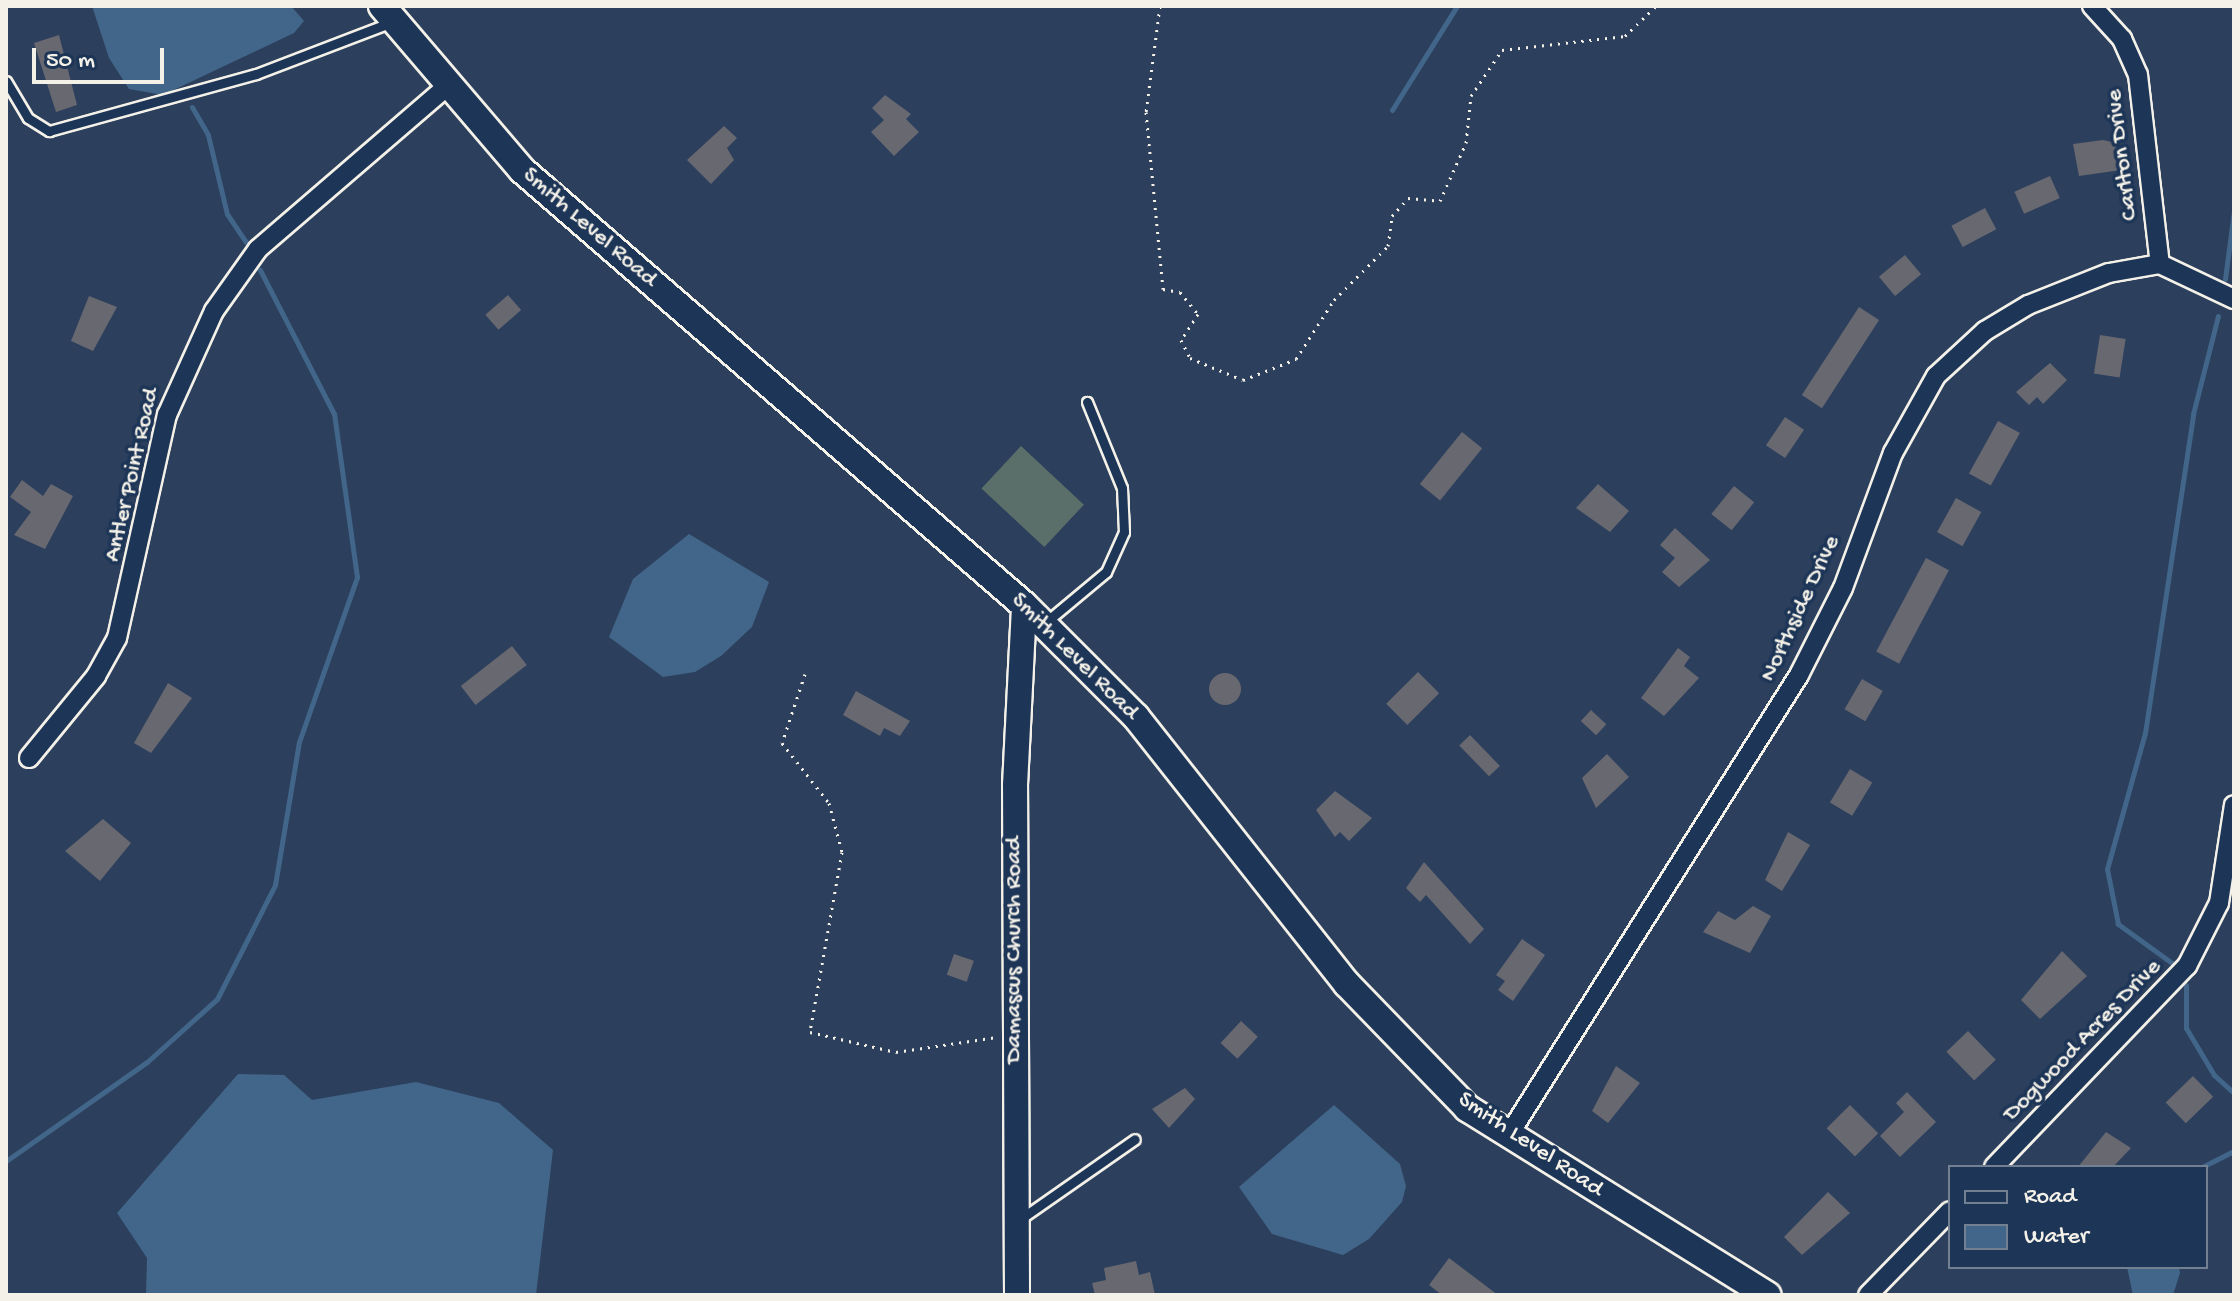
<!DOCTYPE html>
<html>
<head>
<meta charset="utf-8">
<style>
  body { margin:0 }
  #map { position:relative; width:2240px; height:1301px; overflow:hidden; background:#2c3f5c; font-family:"Gochi Hand",sans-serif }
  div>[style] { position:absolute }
  .green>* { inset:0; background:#5b6f6a; transform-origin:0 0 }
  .water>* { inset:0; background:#426689 }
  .stream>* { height:5px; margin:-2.5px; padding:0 2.5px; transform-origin:2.5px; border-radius:2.5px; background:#426689 }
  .building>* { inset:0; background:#686871; transform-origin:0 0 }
  .round { border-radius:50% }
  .path>* { height:3px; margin-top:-1.5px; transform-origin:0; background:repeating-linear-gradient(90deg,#f4f1e8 0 2px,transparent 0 8px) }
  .roads { filter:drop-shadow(2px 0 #f4f1e8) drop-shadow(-2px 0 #f4f1e8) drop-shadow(0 2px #f4f1e8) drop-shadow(0 -2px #f4f1e8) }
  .service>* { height:9px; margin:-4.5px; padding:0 4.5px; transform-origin:4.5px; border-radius:4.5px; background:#1d3557 }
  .minor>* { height:18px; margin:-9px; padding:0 9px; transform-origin:9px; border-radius:9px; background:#1d3557 }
  .tertiary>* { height:24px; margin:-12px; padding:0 12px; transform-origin:12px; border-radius:12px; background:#1d3557 }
  .secondary>* { height:26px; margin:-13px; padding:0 13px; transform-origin:13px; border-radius:13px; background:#1d3557 }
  span { translate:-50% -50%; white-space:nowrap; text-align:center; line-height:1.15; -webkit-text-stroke:7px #1d3557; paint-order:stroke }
  .street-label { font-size:24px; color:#f4f1e8 }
  .frame { position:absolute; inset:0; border:8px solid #f4f1e8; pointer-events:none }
  .legend { position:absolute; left:1948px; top:1165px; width:260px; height:104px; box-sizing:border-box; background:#1d3557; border:2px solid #738091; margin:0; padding:10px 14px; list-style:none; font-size:24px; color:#f4f1e8 }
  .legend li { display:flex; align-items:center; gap:16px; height:40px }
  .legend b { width:40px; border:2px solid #738091 }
  .scale { position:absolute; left:32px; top:48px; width:132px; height:36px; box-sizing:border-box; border:4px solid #f4f1e8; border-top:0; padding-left:10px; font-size:24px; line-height:28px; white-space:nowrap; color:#f4f1e8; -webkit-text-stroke:6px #1d3557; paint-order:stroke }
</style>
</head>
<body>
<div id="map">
  <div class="green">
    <i style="left:1021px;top:446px;width:86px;height:58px;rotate:43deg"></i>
  </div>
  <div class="water">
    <i style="clip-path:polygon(92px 6px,291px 6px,304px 21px,294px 33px,163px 95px,129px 89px,109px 58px)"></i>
    <i style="clip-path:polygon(689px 534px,769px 582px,752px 627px,721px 656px,695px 672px,663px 677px,609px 637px,633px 579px)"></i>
    <i style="clip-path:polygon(238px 1074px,284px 1075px,312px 1100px,416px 1082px,499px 1103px,553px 1150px,536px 1295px,146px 1295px,147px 1258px,117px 1213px)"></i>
    <i style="clip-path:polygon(1334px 1105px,1400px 1164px,1406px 1186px,1402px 1202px,1369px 1239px,1343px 1255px,1272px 1234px,1239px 1187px)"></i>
    <i style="clip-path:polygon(2127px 1267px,2179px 1267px,2180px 1273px,2173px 1295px,2133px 1295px)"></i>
  </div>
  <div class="stream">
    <i style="left:192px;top:107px;width:32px;rotate:60deg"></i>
    <i style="left:208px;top:135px;width:81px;rotate:76.5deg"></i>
    <i style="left:227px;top:214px;width:34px;rotate:56deg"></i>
    <i style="left:1392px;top:110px;width:123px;rotate:-58deg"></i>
    <i style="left:2225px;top:279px;width:69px;rotate:-82.5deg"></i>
    <i style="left:2172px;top:963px;width:67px;rotate:-144.2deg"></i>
    <i style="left:2118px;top:924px;width:56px;rotate:-101.3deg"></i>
    <i style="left:2107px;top:869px;width:141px;rotate:-74.4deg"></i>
    <i style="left:2145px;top:733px;width:323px;rotate:-81.4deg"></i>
    <i style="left:2193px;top:414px;width:101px;rotate:-75.7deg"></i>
    <i style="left:2186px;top:985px;width:43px;rotate:90deg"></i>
    <i style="left:2186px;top:1028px;width:55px;rotate:59.2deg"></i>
    <i style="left:2214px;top:1075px;width:27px;rotate:42deg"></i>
    <i style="left:6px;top:1161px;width:172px;rotate:-35.1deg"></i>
    <i style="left:147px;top:1062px;width:94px;rotate:-42deg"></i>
    <i style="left:217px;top:999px;width:128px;rotate:-63deg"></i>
    <i style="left:275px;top:885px;width:145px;rotate:-80.5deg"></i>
    <i style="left:299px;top:742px;width:175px;rotate:-70.6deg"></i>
    <i style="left:357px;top:577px;width:165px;rotate:-98deg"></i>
    <i style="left:334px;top:414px;width:162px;rotate:-117.2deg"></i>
    <i style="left:2202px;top:1167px;width:36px;rotate:-27deg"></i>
  </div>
  <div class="building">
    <i style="clip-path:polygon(59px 35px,77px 105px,56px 112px,34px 43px)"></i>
    <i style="clip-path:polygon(885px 95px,911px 114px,906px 119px,919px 132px,894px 156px,871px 132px,884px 120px,872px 108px)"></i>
    <i style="clip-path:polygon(724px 126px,737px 138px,727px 148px,734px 160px,711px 184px,687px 160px)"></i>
    <i style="clip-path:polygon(2103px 140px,2116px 143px,2121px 170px,2079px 176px,2073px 144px)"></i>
    <i style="left:2050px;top:176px;width:24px;height:39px;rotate:66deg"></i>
    <i style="left:1985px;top:208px;width:24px;height:38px;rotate:62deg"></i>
    <i style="left:1905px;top:255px;width:25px;height:34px;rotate:50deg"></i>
    <i style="left:508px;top:295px;width:20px;height:30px;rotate:49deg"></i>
    <i style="clip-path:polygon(89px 296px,117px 307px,93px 351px,71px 341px)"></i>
    <i style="left:1859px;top:307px;width:24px;height:105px;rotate:33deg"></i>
    <i style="left:2100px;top:335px;width:26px;height:39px;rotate:9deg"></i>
    <i style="clip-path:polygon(2050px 363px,2067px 380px,2043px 404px,2037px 397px,2029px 405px,2016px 392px)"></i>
    <i style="left:1785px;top:417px;width:23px;height:34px;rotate:34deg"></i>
    <i style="left:1998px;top:421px;width:25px;height:60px;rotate:29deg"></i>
    <i style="left:1462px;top:432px;width:26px;height:67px;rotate:39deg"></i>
    <i style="clip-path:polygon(22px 480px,43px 496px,51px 484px,73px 496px,45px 549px,14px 535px,31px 512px,10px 497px)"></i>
    <i style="clip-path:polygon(1598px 484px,1629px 511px,1610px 532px,1576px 508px)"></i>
    <i style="left:1734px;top:486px;width:26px;height:36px;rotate:39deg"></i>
    <i style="left:1956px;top:498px;width:29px;height:39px;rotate:29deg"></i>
    <i style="clip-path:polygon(1675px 528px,1710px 560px,1679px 587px,1662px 572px,1675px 558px,1660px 545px)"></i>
    <i style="left:1926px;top:558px;width:26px;height:106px;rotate:28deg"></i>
    <i style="left:512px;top:646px;width:24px;height:65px;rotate:52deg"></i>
    <i style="clip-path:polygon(1678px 648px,1690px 657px,1684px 666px,1699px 678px,1664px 716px,1641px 698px)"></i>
    <i style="left:1418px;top:672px;width:30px;height:45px;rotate:45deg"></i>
    <i class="round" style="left:1209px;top:673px;width:32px;height:32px"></i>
    <i style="left:1862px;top:679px;width:24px;height:35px;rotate:30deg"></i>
    <i style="clip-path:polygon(168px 683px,192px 698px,151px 753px,134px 743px)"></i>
    <i style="clip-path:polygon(856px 691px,910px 721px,900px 736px,884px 728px,880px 736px,843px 715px)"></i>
    <i style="left:1591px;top:710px;width:21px;height:15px;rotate:43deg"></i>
    <i style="left:1470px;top:735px;width:43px;height:15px;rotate:46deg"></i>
    <i style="clip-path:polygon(1607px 754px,1629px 777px,1596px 808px,1582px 778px)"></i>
    <i style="left:1850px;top:769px;width:26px;height:39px;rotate:31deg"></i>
    <i style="clip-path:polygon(1335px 791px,1372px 818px,1349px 841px,1340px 832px,1335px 837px,1316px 810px)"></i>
    <i style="clip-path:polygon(103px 819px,131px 843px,100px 881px,65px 851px)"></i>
    <i style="clip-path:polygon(1788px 832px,1810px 845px,1782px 891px,1765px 880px)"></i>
    <i style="clip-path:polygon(1424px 862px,1484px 929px,1470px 944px,1426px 895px,1420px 902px,1406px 888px)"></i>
    <i style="clip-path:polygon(1753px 906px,1771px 916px,1750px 953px,1703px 932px,1718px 911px,1735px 920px)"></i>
    <i style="clip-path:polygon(1522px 939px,1545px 955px,1513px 1001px,1498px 990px,1505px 981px,1496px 975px)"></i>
    <i style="clip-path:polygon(2062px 951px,2087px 976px,2040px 1019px,2021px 1000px)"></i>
    <i style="left:954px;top:954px;width:21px;height:22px;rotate:19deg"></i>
    <i style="left:1241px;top:1021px;width:23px;height:30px;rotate:43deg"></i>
    <i style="left:1968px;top:1031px;width:40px;height:30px;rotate:46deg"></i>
    <i style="clip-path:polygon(1616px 1066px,1640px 1083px,1608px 1123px,1592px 1111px)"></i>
    <i style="left:2193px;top:1076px;width:29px;height:38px;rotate:46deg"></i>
    <i style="clip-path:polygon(1185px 1088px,1195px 1099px,1169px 1128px,1152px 1109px)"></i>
    <i style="clip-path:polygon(1907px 1092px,1936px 1122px,1900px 1157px,1880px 1136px,1904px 1112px,1896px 1103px)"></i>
    <i style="left:1850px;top:1105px;width:40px;height:33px;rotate:45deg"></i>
    <i style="clip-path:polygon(2106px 1132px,2131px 1148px,2113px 1167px,2078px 1167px)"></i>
    <i style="clip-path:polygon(1828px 1192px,1850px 1213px,1802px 1255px,1784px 1237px)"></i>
    <i style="clip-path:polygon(1449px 1258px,1498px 1295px,1442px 1295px,1429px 1285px)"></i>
    <i style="clip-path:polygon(1136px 1261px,1139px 1275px,1150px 1272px,1155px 1295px,1095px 1295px,1092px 1283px,1106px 1280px,1104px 1268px)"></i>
  </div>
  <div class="path">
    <i style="left:1160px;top:6px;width:107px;rotate:97.5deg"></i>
    <i style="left:1146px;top:112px;width:178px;rotate:84.5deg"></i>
    <i style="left:1163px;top:289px;width:17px;rotate:10deg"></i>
    <i style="left:1180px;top:292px;width:28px;rotate:51deg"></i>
    <i style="left:1198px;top:314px;width:31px;rotate:123deg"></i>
    <i style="left:1181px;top:340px;width:20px;rotate:63deg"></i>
    <i style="left:1190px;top:358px;width:57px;rotate:22.5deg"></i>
    <i style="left:1243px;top:380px;width:57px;rotate:-21.6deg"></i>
    <i style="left:1296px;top:359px;width:70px;rotate:-57.2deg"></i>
    <i style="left:1334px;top:300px;width:76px;rotate:-45deg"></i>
    <i style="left:1388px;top:246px;width:30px;rotate:-82deg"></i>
    <i style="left:1392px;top:216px;width:24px;rotate:-48deg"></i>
    <i style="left:1408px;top:198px;width:32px;rotate:5deg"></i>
    <i style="left:1440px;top:201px;width:64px;rotate:-65.9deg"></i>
    <i style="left:1466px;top:143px;width:47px;rotate:-83.9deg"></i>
    <i style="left:1471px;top:96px;width:55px;rotate:-56deg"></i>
    <i style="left:1502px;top:50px;width:124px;rotate:-6.5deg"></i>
    <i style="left:1625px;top:36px;width:43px;rotate:-44.1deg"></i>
    <i style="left:805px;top:674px;width:73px;rotate:108.4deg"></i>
    <i style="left:782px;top:743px;width:76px;rotate:51.9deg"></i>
    <i style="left:829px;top:803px;width:51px;rotate:75.1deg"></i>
    <i style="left:842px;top:852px;width:183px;rotate:100.1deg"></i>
    <i style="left:810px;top:1032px;width:88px;rotate:13.1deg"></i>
    <i style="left:896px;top:1052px;width:102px;rotate:-8.4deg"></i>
  </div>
  <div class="roads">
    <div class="service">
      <i style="left:6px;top:81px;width:43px;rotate:59.3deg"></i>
      <i style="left:28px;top:118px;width:25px;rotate:32deg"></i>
      <i style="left:49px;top:131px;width:215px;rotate:-15.4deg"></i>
      <i style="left:256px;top:74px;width:146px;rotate:-20.9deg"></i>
      <i style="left:1046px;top:622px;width:78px;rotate:-39.8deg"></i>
      <i style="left:1106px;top:572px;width:44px;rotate:-65.8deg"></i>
      <i style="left:1124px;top:532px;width:44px;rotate:-92.6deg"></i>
      <i style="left:1122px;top:488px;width:93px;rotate:-112.1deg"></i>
      <i style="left:1019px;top:1220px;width:141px;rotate:-34.9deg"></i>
    </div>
    <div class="minor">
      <i style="left:2092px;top:6px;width:45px;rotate:47.7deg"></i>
      <i style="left:2122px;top:39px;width:39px;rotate:66deg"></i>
      <i style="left:2138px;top:75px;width:190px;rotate:83.4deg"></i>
      <i style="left:29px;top:758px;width:106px;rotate:-50.7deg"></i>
      <i style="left:96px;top:676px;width:43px;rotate:-61.1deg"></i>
      <i style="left:117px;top:638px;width:229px;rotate:-77.4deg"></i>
      <i style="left:167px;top:415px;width:114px;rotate:-65.7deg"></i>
      <i style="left:214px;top:311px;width:76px;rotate:-54.6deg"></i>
      <i style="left:258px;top:249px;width:247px;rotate:-40.7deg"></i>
      <i style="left:1508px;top:1136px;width:545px;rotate:-57.74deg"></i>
      <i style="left:1799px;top:675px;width:97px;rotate:-63.2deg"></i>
      <i style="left:1843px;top:588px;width:144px;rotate:-69.7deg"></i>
      <i style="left:1893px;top:453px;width:88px;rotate:-60.8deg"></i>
      <i style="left:1936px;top:376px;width:67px;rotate:-42.6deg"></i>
      <i style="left:1985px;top:331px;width:50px;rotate:-31.2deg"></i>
      <i style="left:2028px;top:305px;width:87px;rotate:-21.6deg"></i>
      <i style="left:2109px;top:273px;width:52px;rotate:-10deg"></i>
      <i style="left:2160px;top:264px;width:82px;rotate:25.3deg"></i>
      <i style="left:1994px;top:1167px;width:279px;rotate:-46.2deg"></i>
      <i style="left:2187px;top:966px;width:71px;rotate:-63.1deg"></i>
      <i style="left:2219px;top:903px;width:99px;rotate:-81.3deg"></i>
      <i style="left:1868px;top:1295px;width:117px;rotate:-45.7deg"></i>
    </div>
    <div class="tertiary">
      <i style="left:1017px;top:1295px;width:510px;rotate:-90.22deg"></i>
      <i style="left:1015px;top:785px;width:180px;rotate:-87.1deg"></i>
    </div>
    <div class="secondary">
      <i style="left:382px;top:6px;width:216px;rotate:49.5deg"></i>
      <i style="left:522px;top:170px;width:664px;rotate:40.91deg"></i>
      <i style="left:1024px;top:605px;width:158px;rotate:45deg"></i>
      <i style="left:1136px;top:717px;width:340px;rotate:51.7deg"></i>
      <i style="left:1347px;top:984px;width:173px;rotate:45.9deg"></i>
      <i style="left:1467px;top:1108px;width:354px;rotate:31.9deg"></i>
    </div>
  </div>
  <div class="street-label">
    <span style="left:2123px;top:155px;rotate:-97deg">Carlton Drive</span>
    <span style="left:589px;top:228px;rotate:41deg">Smith Level Road</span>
    <span style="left:133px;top:475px;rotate:-77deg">Antler Point Road</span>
    <span style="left:1801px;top:609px;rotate:-65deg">Northside Drive</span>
    <span style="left:1074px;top:657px;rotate:45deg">Smith Level Road</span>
    <span style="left:1015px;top:950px;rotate:-90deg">Damascus Church Road</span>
    <span style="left:2083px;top:1041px;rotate:-46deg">Dogwood Acres Drive</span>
    <span style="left:1530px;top:1145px;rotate:34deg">Smith Level Road</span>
  </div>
  <div class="frame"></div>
  <ul class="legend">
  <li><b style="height:10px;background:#1d3557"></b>Road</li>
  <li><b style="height:22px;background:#426689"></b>Water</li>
  </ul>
  <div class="scale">50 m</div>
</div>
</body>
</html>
